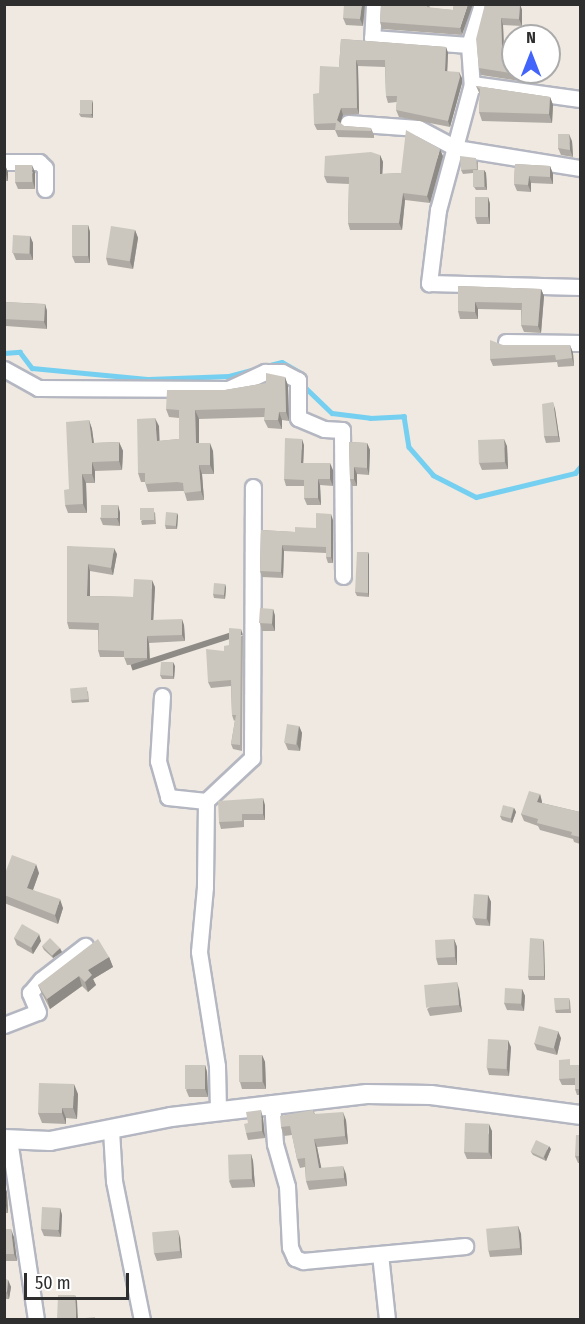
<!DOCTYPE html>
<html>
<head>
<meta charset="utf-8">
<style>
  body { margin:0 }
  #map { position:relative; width:585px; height:1324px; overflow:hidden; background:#efe9e1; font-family:"Fira Sans Condensed",sans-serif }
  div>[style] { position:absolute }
  .stream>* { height:4.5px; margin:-2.25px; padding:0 2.25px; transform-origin:2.25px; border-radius:2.25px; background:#75cff0 }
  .roads { filter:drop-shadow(2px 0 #b4b7c1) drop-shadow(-2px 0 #b4b7c1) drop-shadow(0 2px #b4b7c1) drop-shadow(0 -2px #b4b7c1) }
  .minor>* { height:15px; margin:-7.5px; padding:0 7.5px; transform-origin:7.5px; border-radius:7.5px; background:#fff }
  .tertiary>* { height:18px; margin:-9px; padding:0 9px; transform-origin:9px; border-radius:9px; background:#fff }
  .wall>* { inset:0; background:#afaba4 }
  .shaded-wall>* { inset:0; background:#8e8b86; transform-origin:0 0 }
  .building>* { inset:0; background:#cbc7bf; transform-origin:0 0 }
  span { translate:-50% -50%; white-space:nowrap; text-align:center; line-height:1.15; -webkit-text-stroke:4.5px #fff; paint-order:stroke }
  .frame { position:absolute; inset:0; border:6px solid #2e2e2e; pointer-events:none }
  .north { position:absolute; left:501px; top:24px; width:60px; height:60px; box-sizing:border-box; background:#fff; border:2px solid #ababab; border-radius:50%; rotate:0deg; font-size:16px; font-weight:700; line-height:24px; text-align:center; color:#2e2e2e }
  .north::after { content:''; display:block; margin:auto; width:21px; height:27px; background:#4264fb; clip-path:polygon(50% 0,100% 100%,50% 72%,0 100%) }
  .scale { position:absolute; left:24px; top:1273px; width:105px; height:27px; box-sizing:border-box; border:3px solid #2e2e2e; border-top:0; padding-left:8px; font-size:18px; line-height:21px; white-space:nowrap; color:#2e2e2e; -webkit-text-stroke:4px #fff; paint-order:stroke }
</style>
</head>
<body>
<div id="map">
  <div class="stream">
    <i style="left:4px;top:353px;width:16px;rotate:-4deg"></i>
    <i style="left:20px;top:352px;width:20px;rotate:53deg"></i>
    <i style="left:32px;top:368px;width:118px;rotate:5.4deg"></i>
    <i style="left:149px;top:379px;width:80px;rotate:-2.1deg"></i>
    <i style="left:229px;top:376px;width:30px;rotate:-15deg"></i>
    <i style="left:266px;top:366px;width:16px;rotate:-14deg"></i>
    <i style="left:282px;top:362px;width:22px;rotate:30deg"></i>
    <i style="left:301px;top:373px;width:16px;rotate:72deg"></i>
    <i style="left:306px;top:388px;width:36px;rotate:44deg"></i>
    <i style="left:332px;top:413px;width:38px;rotate:7deg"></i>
    <i style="left:370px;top:418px;width:34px;rotate:-3deg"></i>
    <i style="left:404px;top:416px;width:31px;rotate:81deg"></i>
    <i style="left:409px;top:447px;width:37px;rotate:49deg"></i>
    <i style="left:433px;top:475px;width:48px;rotate:27.1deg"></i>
    <i style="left:476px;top:497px;width:102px;rotate:-13.6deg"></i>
    <i style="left:575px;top:473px;width:8px;rotate:-50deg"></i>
  </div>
  <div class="roads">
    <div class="minor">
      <i style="left:374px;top:4px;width:34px;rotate:93deg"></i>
      <i style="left:372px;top:38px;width:97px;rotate:4.1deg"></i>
      <i style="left:482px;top:4px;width:43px;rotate:107.6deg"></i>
      <i style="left:469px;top:45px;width:39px;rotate:86deg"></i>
      <i style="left:472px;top:84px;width:131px;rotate:105.1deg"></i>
      <i style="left:438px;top:210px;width:74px;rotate:97deg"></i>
      <i style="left:429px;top:283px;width:151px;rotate:1.5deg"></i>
      <i style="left:472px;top:84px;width:109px;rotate:7.9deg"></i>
      <i style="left:348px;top:123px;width:70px;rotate:4.1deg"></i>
      <i style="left:418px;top:128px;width:43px;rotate:27.8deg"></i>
      <i style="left:456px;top:148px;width:126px;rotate:9.2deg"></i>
      <i style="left:4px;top:162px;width:35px"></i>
      <i style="left:39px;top:162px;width:8px;rotate:45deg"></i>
      <i style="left:45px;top:168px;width:21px;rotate:90deg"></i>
      <i style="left:506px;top:342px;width:74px;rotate:0.8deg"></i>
      <i style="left:4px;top:369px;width:39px;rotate:29deg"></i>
      <i style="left:38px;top:388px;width:190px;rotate:0.3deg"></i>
      <i style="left:228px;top:389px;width:41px;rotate:-24.7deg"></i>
      <i style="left:265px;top:372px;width:17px"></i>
      <i style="left:282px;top:372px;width:18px;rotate:27deg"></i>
      <i style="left:298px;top:380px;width:38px;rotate:90deg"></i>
      <i style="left:298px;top:418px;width:28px;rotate:23deg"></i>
      <i style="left:324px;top:429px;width:18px;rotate:3deg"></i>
      <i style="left:342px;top:430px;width:146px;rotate:89.6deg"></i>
      <i style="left:162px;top:696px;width:65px;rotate:93.5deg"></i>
      <i style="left:158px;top:761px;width:37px;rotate:74deg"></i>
      <i style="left:168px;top:797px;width:38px;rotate:6deg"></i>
      <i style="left:206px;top:801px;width:86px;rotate:90.7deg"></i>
      <i style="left:205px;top:887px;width:65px;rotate:95.3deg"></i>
      <i style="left:199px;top:952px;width:115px;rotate:81deg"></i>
      <i style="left:217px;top:1066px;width:44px;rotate:88.7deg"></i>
      <i style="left:206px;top:801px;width:63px;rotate:-43.1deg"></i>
      <i style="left:252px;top:758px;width:271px;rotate:-89.8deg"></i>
      <i style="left:4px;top:1025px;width:36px;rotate:-21deg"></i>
      <i style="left:38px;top:1012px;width:21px;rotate:-113deg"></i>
      <i style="left:30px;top:993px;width:17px;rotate:-50deg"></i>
      <i style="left:41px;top:980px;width:56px;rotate:-37.7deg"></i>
      <i style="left:272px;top:1103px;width:41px;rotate:85.8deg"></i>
      <i style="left:275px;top:1144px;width:44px;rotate:74.1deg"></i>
      <i style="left:287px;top:1186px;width:61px;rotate:87.2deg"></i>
      <i style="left:290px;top:1247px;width:12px;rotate:66deg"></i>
      <i style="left:295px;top:1258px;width:9px;rotate:21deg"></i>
      <i style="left:303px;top:1261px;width:163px;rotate:-5.3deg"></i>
      <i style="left:111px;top:1130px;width:51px;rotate:86.6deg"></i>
      <i style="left:114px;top:1181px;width:142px;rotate:78.6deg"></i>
      <i style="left:9px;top:1139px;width:183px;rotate:81.5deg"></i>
      <i style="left:380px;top:1254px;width:66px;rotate:83.9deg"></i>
    </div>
    <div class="tertiary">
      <i style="left:4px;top:1139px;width:46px;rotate:2.5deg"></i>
      <i style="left:50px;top:1141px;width:123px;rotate:-11.2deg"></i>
      <i style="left:171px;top:1117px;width:197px;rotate:-6.7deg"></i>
      <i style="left:367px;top:1094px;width:64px;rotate:0.9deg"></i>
      <i style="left:431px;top:1095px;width:150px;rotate:7.6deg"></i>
    </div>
  </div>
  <div class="wall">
    <i style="clip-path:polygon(365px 4px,363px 26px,346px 25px,343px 18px)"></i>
    <i style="clip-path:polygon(381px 4px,429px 4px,430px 8px,453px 10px,454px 4px,462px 35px,382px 29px,380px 22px)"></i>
    <i style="clip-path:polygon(485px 4px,520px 4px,522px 10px,522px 26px,503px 25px,504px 46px,509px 53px,513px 72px,527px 72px,526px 82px,481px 75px,479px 68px)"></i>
    <i style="clip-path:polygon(341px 39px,446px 47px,448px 53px,447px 71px,462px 78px,462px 83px,450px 127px,399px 117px,396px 110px,397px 102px,388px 103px,386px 96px,385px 67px,358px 66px,359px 114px,343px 115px,340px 123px,344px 126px,371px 128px,374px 135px,374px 138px,338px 137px,335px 130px,317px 130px,314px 124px,319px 93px,339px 67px)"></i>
    <i style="clip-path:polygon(476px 86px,550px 97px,553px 105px,552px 123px,482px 121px,479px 112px,480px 95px)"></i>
    <i style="clip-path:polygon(92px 100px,93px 104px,93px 118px,81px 117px,79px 114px)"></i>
    <i style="clip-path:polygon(572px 141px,573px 157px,561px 155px,558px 148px)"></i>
    <i style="clip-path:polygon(380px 155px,383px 162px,382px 174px,401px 173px,443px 156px,430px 203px,405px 200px,402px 230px,350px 230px,348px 223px,349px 184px,327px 183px,324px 176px)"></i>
    <i style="clip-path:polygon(478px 161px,478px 170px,484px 170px,486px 173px,487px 190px,476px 190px,474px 187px,473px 173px,463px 174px,461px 170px)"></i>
    <i style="clip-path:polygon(4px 164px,8px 172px,8px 181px,4px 181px)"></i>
    <i style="clip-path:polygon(515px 164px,550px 166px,553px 174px,553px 184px,531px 183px,531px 192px,517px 191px,514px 184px)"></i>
    <i style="clip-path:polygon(35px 172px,35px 189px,18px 189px,15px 182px)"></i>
    <i style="clip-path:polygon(488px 197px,490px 204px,490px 224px,477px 224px,475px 217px)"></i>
    <i style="clip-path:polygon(88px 225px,90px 232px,90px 263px,75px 263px,72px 256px)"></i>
    <i style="clip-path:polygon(135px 230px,138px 238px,133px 269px,108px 265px,106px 258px)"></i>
    <i style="clip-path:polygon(30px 236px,33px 243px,33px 260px,16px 260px,13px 253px)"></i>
    <i style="clip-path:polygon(458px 286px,541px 289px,544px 296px,541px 333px,524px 332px,521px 325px,521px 310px,478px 309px,478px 319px,460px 319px,458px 311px)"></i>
    <i style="clip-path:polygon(4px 302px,45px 304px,47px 311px,47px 329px,6px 326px,4px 322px)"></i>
    <i style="clip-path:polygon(503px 345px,570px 345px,573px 353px,574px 366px,558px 367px,557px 362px,493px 366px,490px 359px)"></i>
    <i style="clip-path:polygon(285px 377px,288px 386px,289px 421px,282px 420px,282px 429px,268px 428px,264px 420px,265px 417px,199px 419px,199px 443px,213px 451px,214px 474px,202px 474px,204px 500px,187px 501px,184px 491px,180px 491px,148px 492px,145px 482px,141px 482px,138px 473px,159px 426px,159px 441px,179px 439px,179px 418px,169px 417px,166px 409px,225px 390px,266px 383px)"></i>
    <i style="clip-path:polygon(555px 409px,560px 442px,546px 443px,544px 436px)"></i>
    <i style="clip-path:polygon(89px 420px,92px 429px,94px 443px,119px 442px,123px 451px,122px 470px,95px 471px,95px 483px,86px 483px,87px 513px,68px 513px,65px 505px)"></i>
    <i style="clip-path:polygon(349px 442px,367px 443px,370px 450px,369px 475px,357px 474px,357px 486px,352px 486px,350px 479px)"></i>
    <i style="clip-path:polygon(304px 445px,303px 463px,333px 470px,333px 486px,320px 485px,321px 505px,307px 505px,304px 498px,304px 486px,286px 486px,284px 479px)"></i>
    <i style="clip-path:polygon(507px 446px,508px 469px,482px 470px,479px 463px)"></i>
    <i style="clip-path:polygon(118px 505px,120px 513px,120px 526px,103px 525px,100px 518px)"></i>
    <i style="clip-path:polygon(155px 512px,156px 524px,142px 525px,141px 521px)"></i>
    <i style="clip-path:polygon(177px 513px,178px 516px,177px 529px,166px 529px,165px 525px)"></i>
    <i style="clip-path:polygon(333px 520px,333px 563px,328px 563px,326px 557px,326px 553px,284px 551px,283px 578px,262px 577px,260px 571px,261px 530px,295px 532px,316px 528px)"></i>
    <i style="clip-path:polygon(67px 546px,117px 554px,113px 575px,90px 571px,90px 596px,133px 597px,155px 587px,153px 620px,184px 625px,185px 641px,149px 643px,150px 664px,127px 665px,124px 657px,100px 657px,98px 650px,98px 630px,69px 629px,67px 622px)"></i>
    <i style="clip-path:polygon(368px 552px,369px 555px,369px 597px,357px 596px,355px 592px)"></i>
    <i style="clip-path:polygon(225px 584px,226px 588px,225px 599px,214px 598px,213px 594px)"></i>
    <i style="clip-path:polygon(273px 609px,275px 616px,275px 631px,262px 631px,260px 623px)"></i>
    <i style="clip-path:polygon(243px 635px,242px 751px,233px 749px,231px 744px,235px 720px,234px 721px,232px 715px,231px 686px,211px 688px,208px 682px,229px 645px)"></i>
    <i style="clip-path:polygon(175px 666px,174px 679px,162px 679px,160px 675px)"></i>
    <i style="clip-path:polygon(88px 691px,89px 702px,72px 703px,71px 700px)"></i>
    <i style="clip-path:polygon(299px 726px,302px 733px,300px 751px,288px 750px,285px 743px)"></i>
    <i style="clip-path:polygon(540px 794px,542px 802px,542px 803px,580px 812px,580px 844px,574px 842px,573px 839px,540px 830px,538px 826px,524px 821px,521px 814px)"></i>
    <i style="clip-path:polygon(265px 805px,265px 820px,244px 820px,244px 827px,221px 829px,219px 822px)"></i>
    <i style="clip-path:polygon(514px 808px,516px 812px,512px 823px,502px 820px,500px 816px)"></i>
    <i style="clip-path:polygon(39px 873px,33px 890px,63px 908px,58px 924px,4px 903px,4px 876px)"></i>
    <i style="clip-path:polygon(488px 895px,491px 902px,490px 926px,476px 925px,473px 918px)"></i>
    <i style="clip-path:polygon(14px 938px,41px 941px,33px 954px,17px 945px)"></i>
    <i style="clip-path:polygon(454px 939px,457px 947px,457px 965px,438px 965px,436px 958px)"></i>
    <i style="clip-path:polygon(544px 942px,545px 980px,529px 980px,528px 976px)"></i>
    <i style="clip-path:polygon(42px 946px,62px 952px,53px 958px,44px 950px)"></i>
    <i style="clip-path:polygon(109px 957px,113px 967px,93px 979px,96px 985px,88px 992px,82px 986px,50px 1009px,42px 994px,38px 985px)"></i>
    <i style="clip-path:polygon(459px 989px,462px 1012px,430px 1016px,427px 1009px)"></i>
    <i style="clip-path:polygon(522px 989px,525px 996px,524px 1011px,507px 1010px,504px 1003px)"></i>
    <i style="clip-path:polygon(569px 998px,570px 1001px,571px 1013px,556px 1013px,555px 1010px)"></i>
    <i style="clip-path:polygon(561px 1038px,557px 1055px,537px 1050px,534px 1043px)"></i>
    <i style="clip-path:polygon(511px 1047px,509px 1076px,489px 1075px,487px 1068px)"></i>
    <i style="clip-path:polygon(262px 1055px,265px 1062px,266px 1089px,242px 1089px,240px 1082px)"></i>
    <i style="clip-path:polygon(205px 1065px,207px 1072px,208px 1097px,189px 1097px,186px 1090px)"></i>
    <i style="clip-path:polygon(572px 1065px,580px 1065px,580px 1095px,577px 1095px,575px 1089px,575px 1085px,562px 1085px,559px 1079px)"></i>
    <i style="clip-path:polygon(78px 1094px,77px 1119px,66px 1118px,66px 1124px,42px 1123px,38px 1113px)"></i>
    <i style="clip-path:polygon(313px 1110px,315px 1114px,346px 1120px,348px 1144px,317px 1147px,321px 1168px,346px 1174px,347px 1186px,309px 1190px,306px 1181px,305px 1167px,300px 1168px,297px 1159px,292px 1135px,284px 1136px,281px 1127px)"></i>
    <i style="clip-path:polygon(263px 1118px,265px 1138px,248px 1140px,246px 1133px)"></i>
    <i style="clip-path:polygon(492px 1131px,492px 1159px,467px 1159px,464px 1152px)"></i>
    <i style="clip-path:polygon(580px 1135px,580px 1163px,578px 1163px,575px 1156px)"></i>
    <i style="clip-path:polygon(551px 1149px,546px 1161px,533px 1155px,531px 1152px)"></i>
    <i style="clip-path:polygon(251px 1154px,253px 1161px,255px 1187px,232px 1188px,229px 1181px)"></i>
    <i style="clip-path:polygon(4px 1185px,7px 1192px,8px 1213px,4px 1213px)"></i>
    <i style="clip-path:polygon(60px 1208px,62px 1215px,61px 1237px,44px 1236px,41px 1229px)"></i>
    <i style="clip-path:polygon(518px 1226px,521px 1234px,522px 1255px,490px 1257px,488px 1249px)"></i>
    <i style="clip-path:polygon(4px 1229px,14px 1237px,17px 1261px,4px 1261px)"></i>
    <i style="clip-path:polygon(180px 1237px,182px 1258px,157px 1261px,154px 1253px)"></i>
    <i style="clip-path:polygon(4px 1279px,8px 1280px,11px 1287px,9px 1299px,4px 1299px)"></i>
  </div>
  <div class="shaded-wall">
    <i style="clip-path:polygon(362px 4px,365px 4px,363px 26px,360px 19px)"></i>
    <i style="clip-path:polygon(468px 4px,473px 4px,462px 35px,460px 28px)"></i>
    <i style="clip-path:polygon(520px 4px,522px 10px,522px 26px,519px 19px)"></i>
    <i style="clip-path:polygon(501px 18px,503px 25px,504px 53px,502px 46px)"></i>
    <i style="clip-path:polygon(446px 47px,448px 53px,447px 78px,445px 71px)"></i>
    <i style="clip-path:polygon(356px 60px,358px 66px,359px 114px,357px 108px)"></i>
    <i style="clip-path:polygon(459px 72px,462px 78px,462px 83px,450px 127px,448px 121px)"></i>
    <i style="clip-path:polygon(523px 72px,527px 72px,526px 82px,523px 75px)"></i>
    <i style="clip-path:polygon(550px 97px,553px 105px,552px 123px,549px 114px)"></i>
    <i style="clip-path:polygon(92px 100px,93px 104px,93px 118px,91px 114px)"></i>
    <i style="clip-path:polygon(341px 108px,343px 115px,339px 127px,337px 120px)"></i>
    <i style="clip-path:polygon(569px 134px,572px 141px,573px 157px,570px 150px)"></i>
    <i style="clip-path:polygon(440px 149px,443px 156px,430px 203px,427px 196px)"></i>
    <i style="clip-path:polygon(380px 155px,383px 162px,382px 181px,380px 174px)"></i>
    <i style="clip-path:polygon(5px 165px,8px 172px,8px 181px,6px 174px)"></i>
    <i style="clip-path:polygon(32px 165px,35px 172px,35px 189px,33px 182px)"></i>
    <i style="clip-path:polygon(550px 166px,553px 174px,553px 184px,550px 177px)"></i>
    <i style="clip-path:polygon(484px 170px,486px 173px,487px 190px,485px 186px)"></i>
    <i style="clip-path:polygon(529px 176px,531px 183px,531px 192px,528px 185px)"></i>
    <i style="clip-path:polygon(403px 193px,405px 200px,402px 230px,399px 223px)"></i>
    <i style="clip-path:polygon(488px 197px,490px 204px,490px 224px,488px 216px)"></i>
    <i style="clip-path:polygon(88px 225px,90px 232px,90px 263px,88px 256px)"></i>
    <i style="clip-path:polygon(135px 230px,138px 238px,133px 269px,130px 262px)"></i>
    <i style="clip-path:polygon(30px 236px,33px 243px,33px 260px,30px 253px)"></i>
    <i style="clip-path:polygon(541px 289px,544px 296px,541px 333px,538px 326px)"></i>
    <i style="clip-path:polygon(475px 302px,478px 309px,478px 319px,475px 312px)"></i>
    <i style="clip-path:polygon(45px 304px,47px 311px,47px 329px,44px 322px)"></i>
    <i style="clip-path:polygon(570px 345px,573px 353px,574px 366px,572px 358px)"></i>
    <i style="clip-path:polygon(285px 377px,288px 386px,289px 421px,286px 412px)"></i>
    <i style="clip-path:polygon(553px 402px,555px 409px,560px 442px,558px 436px)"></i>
    <i style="clip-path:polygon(195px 410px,199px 419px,199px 451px,196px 443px)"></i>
    <i style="clip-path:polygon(279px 412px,282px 420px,282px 429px,278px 420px)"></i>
    <i style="clip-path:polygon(155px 418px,159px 426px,160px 450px,157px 441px)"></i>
    <i style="clip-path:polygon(89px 420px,92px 429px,95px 452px,92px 443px)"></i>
    <i style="clip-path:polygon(302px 439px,304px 445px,303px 470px,301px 463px)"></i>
    <i style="clip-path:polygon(504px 439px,507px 446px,508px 469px,505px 462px)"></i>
    <i style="clip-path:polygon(119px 442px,123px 451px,122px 470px,119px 461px)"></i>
    <i style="clip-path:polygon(210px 443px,213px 451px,214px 474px,210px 465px)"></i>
    <i style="clip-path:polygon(367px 443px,370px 450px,369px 475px,367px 468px)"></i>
    <i style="clip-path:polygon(92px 462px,95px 471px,95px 483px,92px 474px)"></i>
    <i style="clip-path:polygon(330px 463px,333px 470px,333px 486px,330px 479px)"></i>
    <i style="clip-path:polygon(199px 465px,202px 474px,204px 500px,201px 491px)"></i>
    <i style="clip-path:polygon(354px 467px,357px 474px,357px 486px,354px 479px)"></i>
    <i style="clip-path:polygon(82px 474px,86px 483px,87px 513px,83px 504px)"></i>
    <i style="clip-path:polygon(318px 479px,320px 485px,321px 505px,318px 498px)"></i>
    <i style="clip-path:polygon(118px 505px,120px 513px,120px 526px,117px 518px)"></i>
    <i style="clip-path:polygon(177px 513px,178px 516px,177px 529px,176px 526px)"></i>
    <i style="clip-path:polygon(331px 514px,333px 520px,333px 563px,331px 557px)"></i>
    <i style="clip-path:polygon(282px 545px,284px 551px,283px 578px,281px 572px)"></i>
    <i style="clip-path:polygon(114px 548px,117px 554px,113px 575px,111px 568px)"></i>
    <i style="clip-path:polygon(368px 552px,369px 555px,369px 597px,368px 593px)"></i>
    <i style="clip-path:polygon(88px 564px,90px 571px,90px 602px,87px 596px)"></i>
    <i style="clip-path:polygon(152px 580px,155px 587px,153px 626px,151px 620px)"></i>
    <i style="clip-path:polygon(225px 584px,226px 588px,225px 599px,224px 595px)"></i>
    <i style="clip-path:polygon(273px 609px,275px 616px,275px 631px,272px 624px)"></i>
    <i style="clip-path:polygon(182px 619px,184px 625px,185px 641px,182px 635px)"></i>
    <i style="left:241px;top:629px;width:6px;height:116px;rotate:72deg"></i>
    <i style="clip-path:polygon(147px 636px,149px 643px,150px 664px,147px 658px)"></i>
    <i style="clip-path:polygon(173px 662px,175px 666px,174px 679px,173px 676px)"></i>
    <i style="clip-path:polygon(299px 726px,302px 733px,300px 751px,297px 744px)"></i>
    <i style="clip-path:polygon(540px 794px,542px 802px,540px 809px,537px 802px)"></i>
    <i style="clip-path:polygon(263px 798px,265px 805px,265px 820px,263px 814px)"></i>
    <i style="clip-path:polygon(514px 808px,516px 812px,512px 823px,511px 819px)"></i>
    <i style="clip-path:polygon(36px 864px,39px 873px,30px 898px,27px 888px)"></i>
    <i style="clip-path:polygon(488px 895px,491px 902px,490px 926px,487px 919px)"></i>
    <i style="clip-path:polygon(60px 899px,63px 908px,58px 924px,55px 915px)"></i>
    <i style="clip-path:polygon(39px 934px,41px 941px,33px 954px,31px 947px)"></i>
    <i style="clip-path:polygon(454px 939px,457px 947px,457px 965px,455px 957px)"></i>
    <i style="clip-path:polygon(543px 939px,544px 942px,545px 980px,544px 976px)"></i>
    <i style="clip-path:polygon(60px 948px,62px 952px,53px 958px,52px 955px)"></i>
    <i style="clip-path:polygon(109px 957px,113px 967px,93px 979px,96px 985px,88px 992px,85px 982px,88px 970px)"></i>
    <i style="clip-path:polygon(79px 976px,82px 986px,50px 1009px,47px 999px)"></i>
    <i style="clip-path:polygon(457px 982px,459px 989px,462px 1012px,459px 1005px)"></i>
    <i style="clip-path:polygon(522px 989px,525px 996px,524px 1011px,521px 1004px)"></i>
    <i style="clip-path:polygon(558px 1031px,561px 1038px,557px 1055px,554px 1047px)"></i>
    <i style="clip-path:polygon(508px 1040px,511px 1047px,509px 1076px,507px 1069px)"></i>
    <i style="clip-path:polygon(262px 1055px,265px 1062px,266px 1089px,263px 1082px)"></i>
    <i style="clip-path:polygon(205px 1065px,207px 1072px,208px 1097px,205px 1089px)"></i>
    <i style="clip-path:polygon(74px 1084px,78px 1094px,77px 1119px,73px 1108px)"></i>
    <i style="clip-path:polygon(62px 1108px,66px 1118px,66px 1124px,62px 1113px)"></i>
    <i style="clip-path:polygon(261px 1110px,263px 1118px,265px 1138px,262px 1131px)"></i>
    <i style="clip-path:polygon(343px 1112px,346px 1120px,348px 1144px,345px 1136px)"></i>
    <i style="clip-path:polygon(489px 1124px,492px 1131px,492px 1159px,489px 1152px)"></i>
    <i style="clip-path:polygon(314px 1139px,317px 1147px,323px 1176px,319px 1168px)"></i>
    <i style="clip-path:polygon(549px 1146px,551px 1149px,546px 1161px,544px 1157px)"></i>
    <i style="clip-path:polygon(251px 1154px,253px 1161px,255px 1187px,252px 1179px)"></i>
    <i style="clip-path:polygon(343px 1166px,346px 1174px,347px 1186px,344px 1178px)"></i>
    <i style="clip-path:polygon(4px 1185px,7px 1192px,8px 1213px,6px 1206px)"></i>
    <i style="clip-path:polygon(60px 1208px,62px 1215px,61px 1237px,58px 1230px)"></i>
    <i style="clip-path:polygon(518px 1226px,521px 1234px,522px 1255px,520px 1248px)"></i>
    <i style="clip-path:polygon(11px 1229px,14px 1237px,17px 1261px,14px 1254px)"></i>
    <i style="clip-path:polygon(178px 1230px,180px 1237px,182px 1258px,180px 1251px)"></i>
    <i style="clip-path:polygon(8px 1280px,11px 1287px,9px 1299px,7px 1292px)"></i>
    <i style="clip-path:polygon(75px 1295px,77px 1301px,78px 1320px,76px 1320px)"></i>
  </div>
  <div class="building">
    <i style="clip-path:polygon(344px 4px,362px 4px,360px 19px,343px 18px)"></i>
    <i style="clip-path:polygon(381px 4px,427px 4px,427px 7px,453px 10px,454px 4px,468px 4px,460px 28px,380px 22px)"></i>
    <i style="clip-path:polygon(485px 4px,520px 4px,519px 19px,501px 18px,502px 46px,507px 46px,506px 55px,513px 55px,513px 72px,523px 72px,523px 75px,479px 68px,476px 39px)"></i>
    <i style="clip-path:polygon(341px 39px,446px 47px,445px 71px,459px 72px,460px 77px,448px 121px,396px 110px,397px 96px,386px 96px,385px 60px,356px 60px,357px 108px,341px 108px,337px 120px,344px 126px,371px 128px,371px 131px,335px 130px,336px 123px,314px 124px,313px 94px,319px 93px,320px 66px,339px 67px)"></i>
    <i style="clip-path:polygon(476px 86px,550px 97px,549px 114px,479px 112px,480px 89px)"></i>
    <i style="left:80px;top:100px;width:12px;height:14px"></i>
    <i style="clip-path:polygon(406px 130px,440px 149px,427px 196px,403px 193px,399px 223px,348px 223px,349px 177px,324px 176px,325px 156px,371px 152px,380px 155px,380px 174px,401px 173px)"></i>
    <i style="clip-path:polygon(558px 134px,569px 134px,570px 150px,558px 148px)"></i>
    <i style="clip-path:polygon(460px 156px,476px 158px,477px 169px,461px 170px)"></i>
    <i style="clip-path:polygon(515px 164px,550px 166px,550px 177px,529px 176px,528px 185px,514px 184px)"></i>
    <i style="left:15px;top:165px;width:17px;height:17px"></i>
    <i style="left:473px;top:170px;width:11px;height:17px"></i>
    <i style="left:475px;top:197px;width:13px;height:20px"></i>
    <i style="left:72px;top:225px;width:16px;height:31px"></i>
    <i style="left:111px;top:226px;width:24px;height:32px;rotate:9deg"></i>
    <i style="left:13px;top:235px;width:17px;height:18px;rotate:3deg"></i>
    <i style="clip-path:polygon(458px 286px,541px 289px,538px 326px,521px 325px,522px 303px,475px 302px,475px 312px,458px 311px)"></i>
    <i style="left:4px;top:302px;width:41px;height:17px;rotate:3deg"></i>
    <i style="clip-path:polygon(490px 340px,503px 345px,570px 345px,572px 358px,556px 360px,555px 355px,490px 359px)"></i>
    <i style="clip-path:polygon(266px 373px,285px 377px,286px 412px,279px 412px,278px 420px,264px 420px,265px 408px,195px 410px,196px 443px,210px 443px,210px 465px,199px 465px,201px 491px,184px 493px,183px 483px,177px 482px,145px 484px,145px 473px,138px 473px,137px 419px,155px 418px,157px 441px,179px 439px,179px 410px,166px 409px,167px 390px,225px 390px,266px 383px)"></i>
    <i style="clip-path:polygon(553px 402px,558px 436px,544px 436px,542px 404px)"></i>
    <i style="clip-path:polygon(89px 420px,92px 443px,119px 442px,119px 461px,92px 462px,92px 474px,82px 474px,83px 504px,65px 505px,64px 490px,69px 489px,66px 422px)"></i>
    <i style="clip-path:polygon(285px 438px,302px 439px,301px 463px,330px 463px,330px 479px,318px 479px,318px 498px,304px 498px,304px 480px,284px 479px)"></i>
    <i style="left:504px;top:439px;width:23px;height:26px;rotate:88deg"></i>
    <i style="clip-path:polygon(349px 442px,367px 443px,367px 468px,354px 467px,354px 479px,350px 479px)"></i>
    <i style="left:101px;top:505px;width:17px;height:13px"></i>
    <i style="left:154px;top:508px;width:12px;height:14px;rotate:90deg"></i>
    <i style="left:166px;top:512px;width:11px;height:13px;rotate:5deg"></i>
    <i style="clip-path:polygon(316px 513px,331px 514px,331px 557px,326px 557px,326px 547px,282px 545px,281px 572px,260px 571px,261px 530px,295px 532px,295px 527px,316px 528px)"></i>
    <i style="clip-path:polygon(67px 546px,114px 548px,111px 568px,88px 564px,87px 596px,133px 597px,134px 579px,152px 580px,151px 620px,182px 619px,182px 635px,147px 636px,147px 658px,124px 658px,124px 651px,98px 650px,99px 623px,67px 622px)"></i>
    <i style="clip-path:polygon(357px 552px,368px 552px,368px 593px,355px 592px)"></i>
    <i style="left:214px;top:583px;width:11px;height:11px;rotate:5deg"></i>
    <i style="left:260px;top:608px;width:13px;height:15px;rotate:4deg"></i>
    <i style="clip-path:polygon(229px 628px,241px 629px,240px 745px,231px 744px,236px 715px,232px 715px,231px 680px,208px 682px,206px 649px,224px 651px,224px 646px,229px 645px)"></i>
    <i style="clip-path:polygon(161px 662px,173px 662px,173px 676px,160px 675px)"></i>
    <i style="left:87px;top:687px;width:12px;height:17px;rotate:85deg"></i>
    <i style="left:287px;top:724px;width:12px;height:19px;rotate:9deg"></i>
    <i style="clip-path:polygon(529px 791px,540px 794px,537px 802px,580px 812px,580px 837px,571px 835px,572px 832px,537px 823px,538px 819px,521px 814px)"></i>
    <i style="clip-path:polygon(263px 798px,263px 814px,242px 814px,242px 821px,219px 822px,218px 801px)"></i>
    <i style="left:503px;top:805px;width:11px;height:11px;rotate:15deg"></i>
    <i style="clip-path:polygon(12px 855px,36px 864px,27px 888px,60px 899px,55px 915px,4px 895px,4px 876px)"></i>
    <i style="left:474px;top:894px;width:14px;height:24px;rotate:4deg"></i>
    <i style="left:22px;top:924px;width:20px;height:16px;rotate:30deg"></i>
    <i style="left:50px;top:938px;width:14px;height:11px;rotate:45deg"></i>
    <i style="clip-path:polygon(530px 938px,543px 939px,544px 976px,528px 976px)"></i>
    <i style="clip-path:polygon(98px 939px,109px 957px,88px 970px,92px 975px,85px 982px,79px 976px,47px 999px,38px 985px)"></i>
    <i style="left:454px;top:939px;width:18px;height:19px;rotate:87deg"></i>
    <i style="left:457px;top:982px;width:23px;height:33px;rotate:85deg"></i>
    <i style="left:505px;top:988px;width:17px;height:15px;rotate:3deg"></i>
    <i style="clip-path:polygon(554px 998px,569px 998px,569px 1009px,555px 1010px)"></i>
    <i style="left:539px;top:1026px;width:20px;height:18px;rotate:15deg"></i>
    <i style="left:488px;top:1039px;width:20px;height:29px;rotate:3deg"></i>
    <i style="left:239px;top:1055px;width:23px;height:27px"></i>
    <i style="clip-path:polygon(570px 1059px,570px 1065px,580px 1065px,580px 1089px,575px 1089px,575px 1078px,559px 1079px,559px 1060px)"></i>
    <i style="left:205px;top:1065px;width:24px;height:20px;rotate:90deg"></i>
    <i style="clip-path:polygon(39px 1083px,74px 1084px,73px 1108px,62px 1108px,62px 1113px,38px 1113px)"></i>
    <i style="clip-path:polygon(261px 1110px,262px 1131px,246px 1133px,244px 1124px,248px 1123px,246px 1112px)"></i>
    <i style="clip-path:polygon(313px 1110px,314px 1114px,343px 1112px,345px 1136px,314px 1139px,319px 1168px,343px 1166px,344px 1178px,306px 1181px,305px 1158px,297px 1159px,290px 1126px,281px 1127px,280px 1116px)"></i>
    <i style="left:465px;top:1123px;width:24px;height:29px;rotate:2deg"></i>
    <i style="clip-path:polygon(576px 1135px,580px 1135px,580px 1156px,575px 1156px)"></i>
    <i style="left:536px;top:1140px;width:14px;height:13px;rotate:25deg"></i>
    <i style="left:251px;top:1154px;width:25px;height:23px;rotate:88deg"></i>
    <i style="clip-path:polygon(4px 1186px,6px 1206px,4px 1206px)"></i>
    <i style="left:42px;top:1207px;width:18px;height:22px;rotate:3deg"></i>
    <i style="left:518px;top:1226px;width:22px;height:32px;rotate:85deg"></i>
    <i style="clip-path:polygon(4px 1229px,11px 1229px,14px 1254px,4px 1254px)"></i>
    <i style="left:178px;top:1230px;width:21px;height:26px;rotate:85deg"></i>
    <i style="clip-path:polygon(4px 1279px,8px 1280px,7px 1292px,4px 1292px)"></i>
    <i style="clip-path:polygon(58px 1295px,75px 1295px,76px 1319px,95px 1317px,95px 1320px,57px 1320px)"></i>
  </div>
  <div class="frame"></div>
  <div class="north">N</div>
  <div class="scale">50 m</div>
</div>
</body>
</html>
